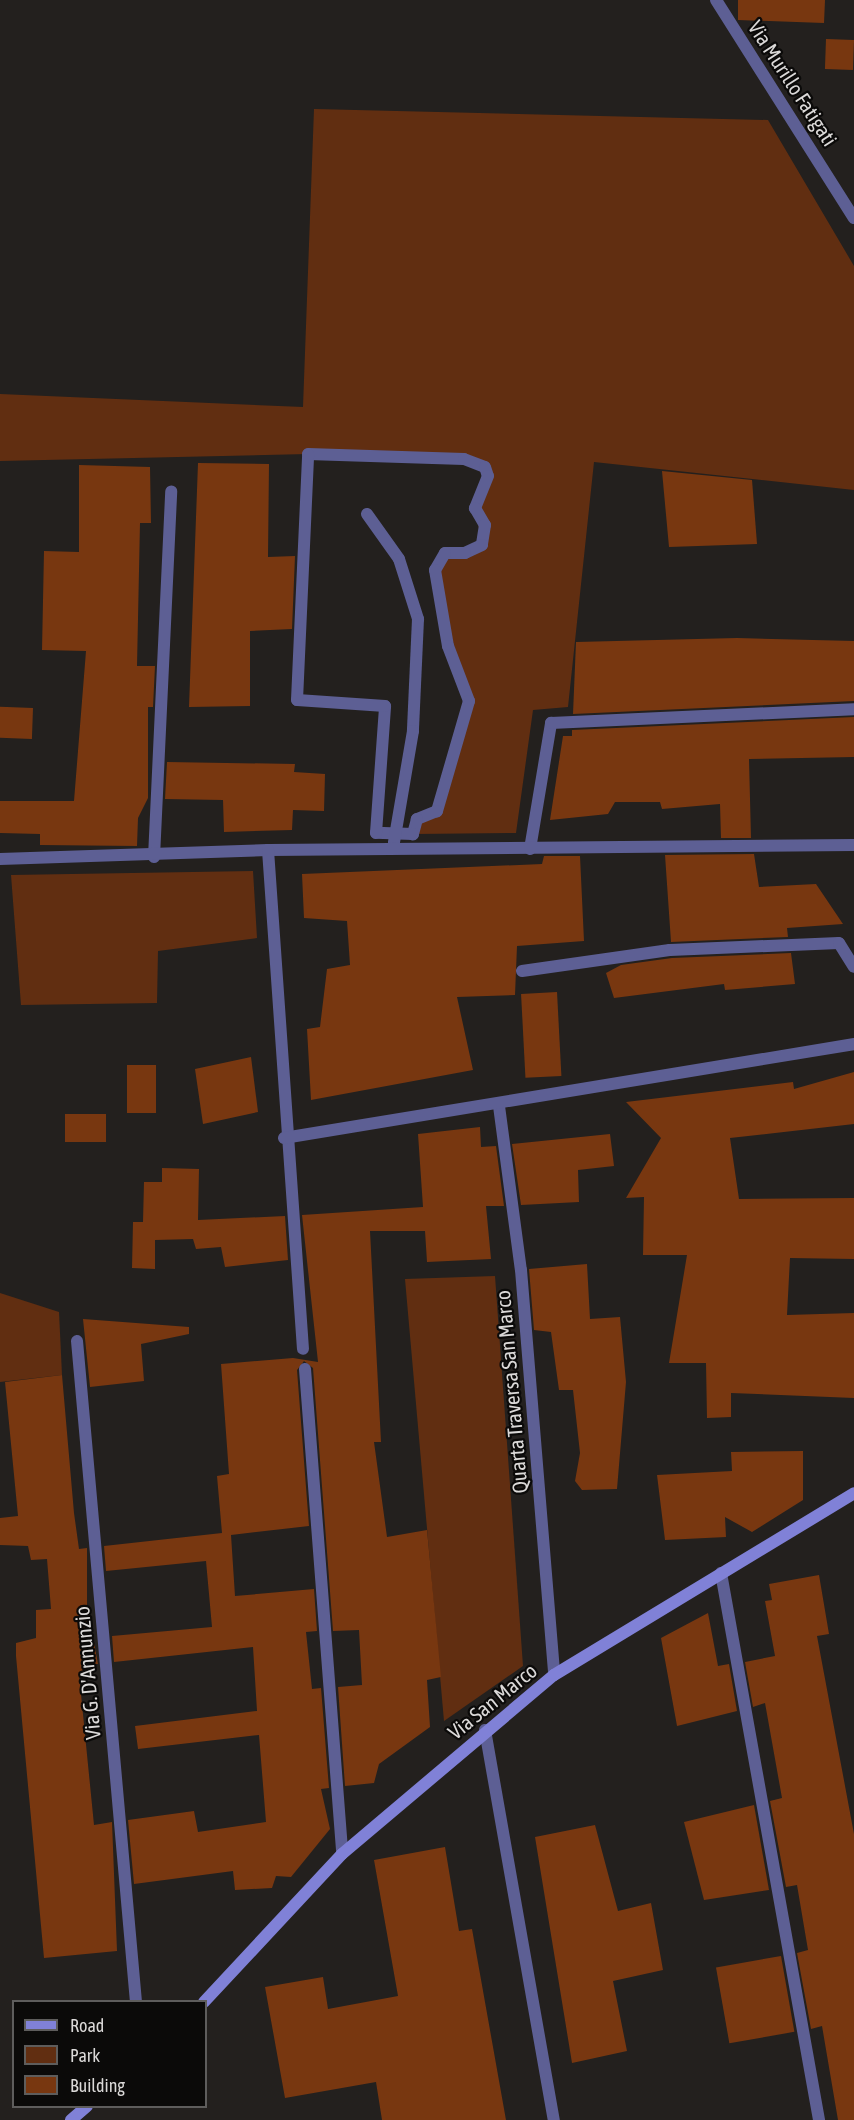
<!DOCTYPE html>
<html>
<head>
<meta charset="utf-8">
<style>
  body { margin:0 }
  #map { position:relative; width:854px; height:2120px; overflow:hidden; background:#23201e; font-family:"Asap Condensed",sans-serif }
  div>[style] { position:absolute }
  .green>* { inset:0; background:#612e11 }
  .building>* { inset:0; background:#783710; transform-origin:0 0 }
  .lane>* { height:12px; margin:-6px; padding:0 6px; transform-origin:6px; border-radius:6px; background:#5d5f94 }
  .street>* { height:12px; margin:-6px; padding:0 6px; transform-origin:6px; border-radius:6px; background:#5d5f94 }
  .secondary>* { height:12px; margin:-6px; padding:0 6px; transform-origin:6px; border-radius:6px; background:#8081d7 }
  span { translate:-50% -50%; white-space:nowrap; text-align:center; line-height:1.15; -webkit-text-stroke:4.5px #0b0a09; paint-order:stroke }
  .street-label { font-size:21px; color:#dbd9d8 }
  .legend { position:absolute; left:12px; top:2000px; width:195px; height:108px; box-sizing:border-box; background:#0b0a09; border:2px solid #5e5d5c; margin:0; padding:8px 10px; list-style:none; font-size:18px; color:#dbd9d8 }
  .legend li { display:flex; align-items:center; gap:12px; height:30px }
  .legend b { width:30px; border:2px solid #5e5d5c }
</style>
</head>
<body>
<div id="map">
  <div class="green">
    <i style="clip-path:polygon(314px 109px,768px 120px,854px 266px,854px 490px,594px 462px,568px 707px,533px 710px,516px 833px,413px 834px,417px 819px,437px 811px,465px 719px,463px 682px,435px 570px,445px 553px,482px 544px,475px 508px,488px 477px,466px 462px,308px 454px,0 461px,0 394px,303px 407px)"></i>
    <i style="clip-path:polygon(253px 871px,257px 938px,158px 951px,157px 1003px,21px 1005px,11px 875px)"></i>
    <i style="clip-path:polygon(495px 1276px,523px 1666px,444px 1721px,405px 1279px)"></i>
    <i style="clip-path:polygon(0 1293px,59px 1312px,62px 1375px,0 1382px)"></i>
  </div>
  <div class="building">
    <i style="clip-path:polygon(738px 0,825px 0,824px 23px,738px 20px)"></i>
    <i style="left:826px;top:39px;width:28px;height:30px;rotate:2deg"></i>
    <i style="clip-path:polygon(198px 463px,269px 464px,268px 557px,295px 556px,292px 629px,250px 631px,250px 706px,189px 707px)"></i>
    <i style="clip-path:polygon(79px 465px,150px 467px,151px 523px,140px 523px,137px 666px,155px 666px,153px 707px,148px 707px,148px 798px,138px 818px,137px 846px,40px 845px,40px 834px,0 833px,0 801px,74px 801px,86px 651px,42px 650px,44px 551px,79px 552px)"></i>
    <i style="clip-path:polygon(662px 471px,752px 480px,757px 544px,669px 547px)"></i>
    <i style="clip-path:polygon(737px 638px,854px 641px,854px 701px,573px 714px,576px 642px)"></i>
    <i style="left:33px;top:708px;width:31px;height:33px;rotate:92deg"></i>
    <i style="clip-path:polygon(854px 717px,854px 757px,749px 759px,751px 838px,721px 838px,720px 804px,662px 809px,660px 802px,615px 802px,608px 814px,550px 820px,563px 736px,572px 736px,572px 730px)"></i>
    <i style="clip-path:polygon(167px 762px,295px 764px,294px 772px,325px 774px,324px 811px,293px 810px,292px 830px,224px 832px,223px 800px,165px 799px)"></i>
    <i style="clip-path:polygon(754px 854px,759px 887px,816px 884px,843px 924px,787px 928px,788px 937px,671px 942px,665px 855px)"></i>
    <i style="clip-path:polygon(544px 856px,580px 856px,584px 941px,517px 946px,515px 995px,457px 997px,473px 1070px,311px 1100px,307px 1029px,320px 1027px,327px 969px,350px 965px,347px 921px,304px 918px,302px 874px,542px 864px)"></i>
    <i style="clip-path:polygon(791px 953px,795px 984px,725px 990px,724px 984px,614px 998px,606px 973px,621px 965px,672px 958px)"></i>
    <i style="left:557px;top:992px;width:84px;height:36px;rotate:87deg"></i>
    <i style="clip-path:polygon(251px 1057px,258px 1112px,203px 1124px,195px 1069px)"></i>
    <i style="left:127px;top:1065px;width:29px;height:48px"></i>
    <i style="clip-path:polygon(854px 1072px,854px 1124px,730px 1138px,739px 1199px,854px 1198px,854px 1259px,790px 1258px,787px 1315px,854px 1313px,854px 1398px,731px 1393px,731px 1417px,707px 1418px,706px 1363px,669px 1363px,687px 1255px,643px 1255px,644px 1197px,626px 1198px,661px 1138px,626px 1102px,793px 1082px,794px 1089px)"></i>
    <i style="left:106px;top:1114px;width:28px;height:41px;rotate:90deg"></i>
    <i style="clip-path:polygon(480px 1127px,481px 1147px,496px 1146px,504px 1206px,486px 1206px,491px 1259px,427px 1262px,425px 1231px,370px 1231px,381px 1442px,374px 1442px,387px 1537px,427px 1530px,441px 1677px,427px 1680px,430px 1727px,379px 1764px,374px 1783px,345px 1786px,338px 1687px,362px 1685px,359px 1630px,333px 1631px,313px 1368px,304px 1361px,297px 1370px,309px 1526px,231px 1535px,235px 1596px,314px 1589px,317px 1631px,306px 1632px,312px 1689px,321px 1688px,329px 1788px,321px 1789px,330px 1829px,291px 1877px,276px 1876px,272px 1888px,235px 1890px,233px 1871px,134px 1884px,128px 1820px,194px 1811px,198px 1832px,266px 1822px,259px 1735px,138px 1749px,135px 1726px,257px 1711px,253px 1647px,114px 1662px,112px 1636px,212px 1627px,206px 1561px,106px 1571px,104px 1546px,222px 1533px,217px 1476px,229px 1474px,221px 1364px,293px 1358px,318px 1362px,302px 1215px,423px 1207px,418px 1134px)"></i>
    <i style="clip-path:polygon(610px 1134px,614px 1166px,578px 1170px,579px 1202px,521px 1205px,512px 1144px)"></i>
    <i style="clip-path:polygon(162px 1168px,199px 1169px,198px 1220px,285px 1216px,288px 1260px,225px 1267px,221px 1247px,196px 1249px,193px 1239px,155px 1240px,155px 1269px,132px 1268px,133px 1222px,143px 1222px,144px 1182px,162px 1182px)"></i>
    <i style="clip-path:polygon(587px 1264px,590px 1319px,620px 1317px,626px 1382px,617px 1489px,582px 1490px,575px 1481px,580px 1453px,573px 1390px,559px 1390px,551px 1332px,534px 1330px,529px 1269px)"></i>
    <i style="clip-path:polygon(83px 1319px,189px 1327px,189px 1334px,141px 1344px,144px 1381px,90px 1387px)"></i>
    <i style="clip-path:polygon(62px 1375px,74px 1513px,79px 1549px,87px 1548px,87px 1605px,98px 1664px,92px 1664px,92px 1673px,79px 1674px,94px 1825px,112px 1822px,117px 1951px,44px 1958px,16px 1656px,16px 1643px,36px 1638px,36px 1610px,51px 1609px,47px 1559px,31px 1560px,28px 1546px,0 1545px,0 1518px,18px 1516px,5px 1382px)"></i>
    <i style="clip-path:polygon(803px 1451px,803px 1500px,752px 1532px,725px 1517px,726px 1537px,665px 1540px,657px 1475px,732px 1471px,731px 1452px)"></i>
    <i style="clip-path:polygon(819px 1575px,829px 1634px,817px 1636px,854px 1834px,854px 2120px,838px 2120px,822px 2026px,811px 2029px,797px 1953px,808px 1950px,797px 1885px,786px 1887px,770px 1801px,782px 1798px,765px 1703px,753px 1707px,745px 1662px,775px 1656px,765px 1601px,772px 1600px,769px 1584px)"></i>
    <i style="clip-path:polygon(708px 1613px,718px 1666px,729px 1664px,737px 1711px,677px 1726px,661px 1638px)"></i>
    <i style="clip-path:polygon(754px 1805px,769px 1890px,704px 1900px,684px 1822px)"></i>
    <i style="clip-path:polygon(595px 1825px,618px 1911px,651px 1903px,663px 1970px,613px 1981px,627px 2051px,572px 2063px,535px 1837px)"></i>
    <i style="clip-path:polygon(445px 1847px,459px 1931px,472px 1929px,506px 2120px,382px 2120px,376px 2082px,285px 2098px,265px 1987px,323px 1977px,328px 2009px,398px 1996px,374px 1860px)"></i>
    <i style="left:781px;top:1956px;width:77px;height:66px;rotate:80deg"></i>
  </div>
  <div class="lane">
    <i style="left:308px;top:454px;width:156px;rotate:1.8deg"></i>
    <i style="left:464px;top:459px;width:22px;rotate:21deg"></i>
    <i style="left:485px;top:467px;width:9px;rotate:72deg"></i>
    <i style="left:488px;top:476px;width:35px;rotate:112deg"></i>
    <i style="left:475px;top:508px;width:20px;rotate:60deg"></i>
    <i style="left:485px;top:525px;width:20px;rotate:99deg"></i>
    <i style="left:482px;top:545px;width:19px;rotate:155deg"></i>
    <i style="left:465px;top:553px;width:20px;rotate:180deg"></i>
    <i style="left:445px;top:553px;width:20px;rotate:120deg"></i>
    <i style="left:435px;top:570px;width:77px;rotate:80.3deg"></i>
    <i style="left:448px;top:646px;width:59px;rotate:69.1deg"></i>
    <i style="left:469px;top:701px;width:115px;rotate:106.2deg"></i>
    <i style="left:437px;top:811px;width:22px;rotate:158deg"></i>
    <i style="left:417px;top:819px;width:16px;rotate:105deg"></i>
    <i style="left:413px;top:834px;width:37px;rotate:-178deg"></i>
    <i style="left:376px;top:833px;width:127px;rotate:-85.9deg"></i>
    <i style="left:385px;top:706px;width:88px;rotate:-176.1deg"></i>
    <i style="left:297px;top:700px;width:246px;rotate:-87.4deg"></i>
    <i style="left:367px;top:514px;width:55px;rotate:54.6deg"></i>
    <i style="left:399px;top:559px;width:63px;rotate:72.4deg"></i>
    <i style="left:418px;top:619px;width:112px;rotate:92.6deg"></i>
    <i style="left:413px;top:731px;width:113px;rotate:99.7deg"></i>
  </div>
  <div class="street">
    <i style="left:716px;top:0;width:258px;rotate:57.7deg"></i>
    <i style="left:530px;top:849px;width:128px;rotate:-80.5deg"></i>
    <i style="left:551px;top:723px;width:303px;rotate:-2.6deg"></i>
    <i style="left:268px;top:850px;width:586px;rotate:-0.49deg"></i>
    <i style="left:154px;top:857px;width:366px;rotate:-87.3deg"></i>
    <i style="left:0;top:859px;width:268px;rotate:-1.9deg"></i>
    <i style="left:268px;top:850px;width:500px;rotate:85.99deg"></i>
    <i style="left:522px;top:971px;width:149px;rotate:-8.1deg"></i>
    <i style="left:670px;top:950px;width:169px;rotate:-2.4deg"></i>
    <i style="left:839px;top:943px;width:28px;rotate:58deg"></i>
    <i style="left:499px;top:1106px;width:165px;rotate:82.4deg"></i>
    <i style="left:521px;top:1270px;width:406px;rotate:85.3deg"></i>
    <i style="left:284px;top:1138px;width:578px;rotate:-9.36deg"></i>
    <i style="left:77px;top:1341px;width:664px;rotate:84.9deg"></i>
    <i style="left:305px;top:1369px;width:486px;rotate:85.6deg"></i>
    <i style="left:721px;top:1573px;width:556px;rotate:79.84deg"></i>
    <i style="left:485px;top:1730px;width:396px;rotate:80deg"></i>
  </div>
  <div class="secondary">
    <i style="left:204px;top:2002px;width:202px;rotate:-47deg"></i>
    <i style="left:342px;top:1854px;width:277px;rotate:-40.2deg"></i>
    <i style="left:554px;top:1675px;width:351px;rotate:-31.2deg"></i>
    <i style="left:71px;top:2120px;width:21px;rotate:-41deg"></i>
  </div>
  <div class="street-label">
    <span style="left:793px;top:83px;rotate:57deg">Via Murillo Fatigati</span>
    <span style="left:511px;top:1392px;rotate:-95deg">Quarta Traversa San Marco</span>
    <span style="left:87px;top:1673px;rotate:-95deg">Via G. D'Annunzio</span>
    <span style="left:492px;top:1701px;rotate:-39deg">Via San Marco</span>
  </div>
  <ul class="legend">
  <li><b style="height:8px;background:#8081d7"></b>Road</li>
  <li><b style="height:16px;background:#612e11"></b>Park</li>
  <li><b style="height:16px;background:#783710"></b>Building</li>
  </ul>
</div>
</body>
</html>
